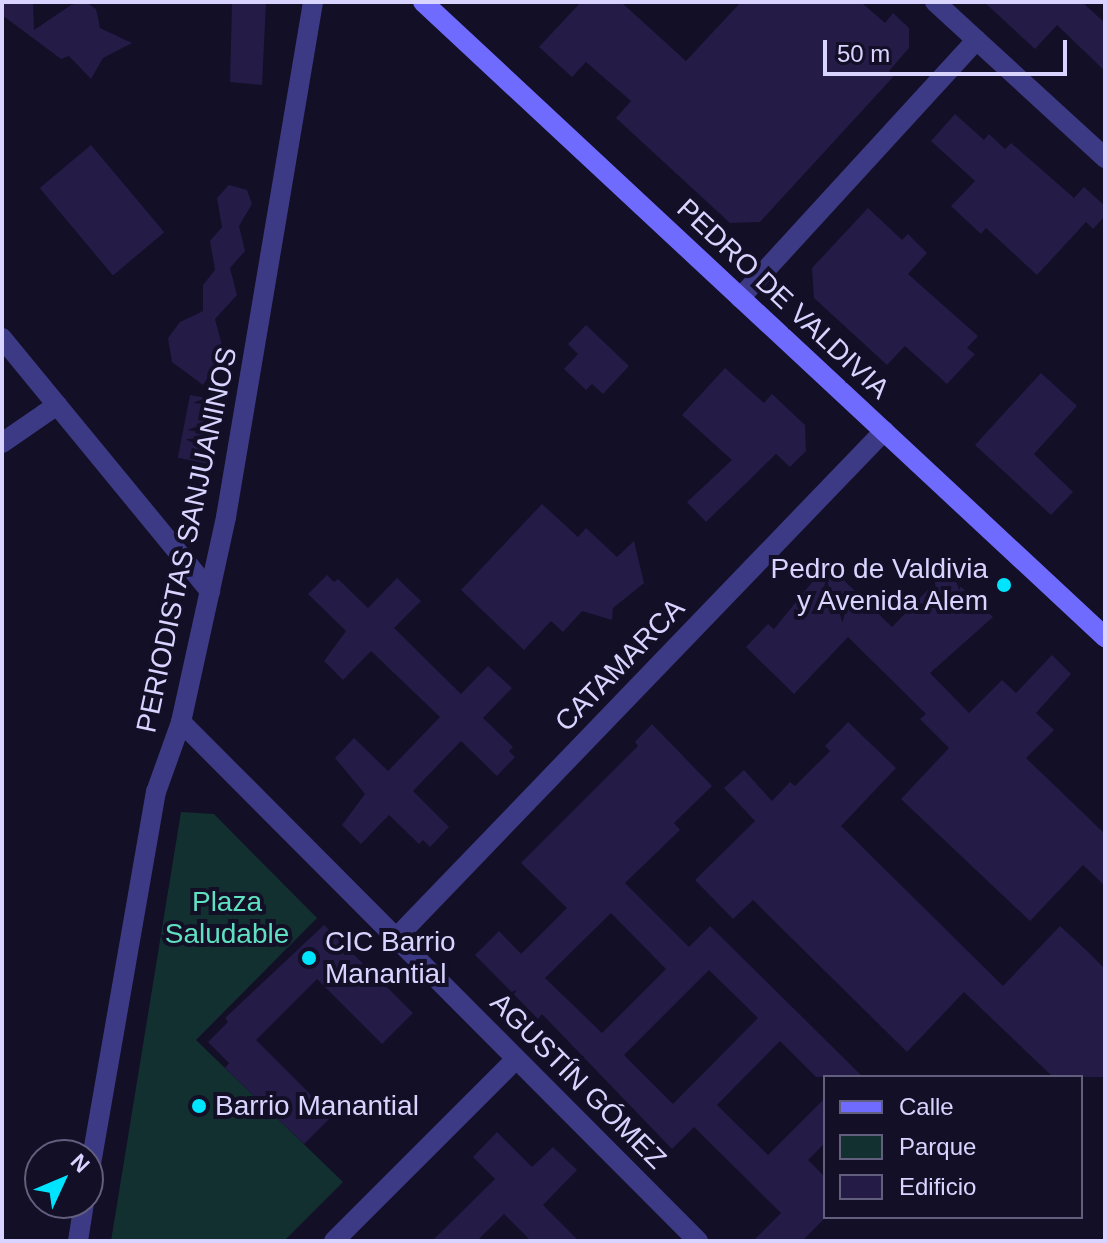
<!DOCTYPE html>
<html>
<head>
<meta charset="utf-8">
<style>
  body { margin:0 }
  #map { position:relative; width:1107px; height:1243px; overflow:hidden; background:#130f26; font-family:Arial,sans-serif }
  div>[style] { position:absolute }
  .green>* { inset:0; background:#12302f }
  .building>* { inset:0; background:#241b47; transform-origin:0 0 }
  .street>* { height:20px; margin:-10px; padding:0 10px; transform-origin:10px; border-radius:10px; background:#3d3a85 }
  .secondary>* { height:20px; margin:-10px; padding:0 10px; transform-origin:10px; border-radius:10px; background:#6f6bff }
  .dots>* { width:22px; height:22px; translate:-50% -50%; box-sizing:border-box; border:4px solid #130f26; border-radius:50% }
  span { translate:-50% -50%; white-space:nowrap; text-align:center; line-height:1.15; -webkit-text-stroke:8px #130f26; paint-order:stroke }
  .street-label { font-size:28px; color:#d9d4ff }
  .poi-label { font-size:28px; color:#d9d4ff }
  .right { translate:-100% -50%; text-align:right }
  .left { translate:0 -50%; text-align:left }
  .park-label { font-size:28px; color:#5fe0c0 }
  .frame { position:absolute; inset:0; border:4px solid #d9d4ff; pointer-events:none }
  .legend { position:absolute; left:823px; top:1075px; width:260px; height:144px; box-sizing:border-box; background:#130f26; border:2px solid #625e7d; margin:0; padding:10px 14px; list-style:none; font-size:24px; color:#d9d4ff }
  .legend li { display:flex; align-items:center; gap:16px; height:40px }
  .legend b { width:40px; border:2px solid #625e7d }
  .north { position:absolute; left:24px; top:1139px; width:80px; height:80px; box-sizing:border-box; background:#130f26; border:2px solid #625e7d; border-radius:50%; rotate:46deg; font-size:22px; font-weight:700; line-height:32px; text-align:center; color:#d9d4ff }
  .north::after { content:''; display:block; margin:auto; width:28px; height:36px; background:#00e5ff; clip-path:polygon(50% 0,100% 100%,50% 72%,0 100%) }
  .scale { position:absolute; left:823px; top:40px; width:244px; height:36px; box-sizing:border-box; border:4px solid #d9d4ff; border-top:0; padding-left:10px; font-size:24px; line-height:28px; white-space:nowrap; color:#d9d4ff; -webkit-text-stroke:6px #130f26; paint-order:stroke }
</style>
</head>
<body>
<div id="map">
  <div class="green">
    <i style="clip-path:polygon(181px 812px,214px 814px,317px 918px,196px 1040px,343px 1182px,284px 1241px,111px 1241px)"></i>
  </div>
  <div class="building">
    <i style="clip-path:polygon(2px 2px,33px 2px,34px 30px,71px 5px,86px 2px,96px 9px,100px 28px,132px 43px,103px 58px,91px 79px,69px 56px,61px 59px,2px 15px)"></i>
    <i style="clip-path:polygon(238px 2px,266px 2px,262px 85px,230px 82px,232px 4px)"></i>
    <i style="clip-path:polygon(581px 2px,621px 2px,686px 61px,741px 2px,861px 2px,885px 23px,893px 13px,909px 28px,909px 48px,889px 71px,894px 76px,760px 222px,730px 223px,616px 118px,631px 101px,586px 62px,572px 77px,539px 47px)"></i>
    <i style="clip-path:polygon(984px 2px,1082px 2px,1105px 23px,1105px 71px,1057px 25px,1035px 49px)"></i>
    <i style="clip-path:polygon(955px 114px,984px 140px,989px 134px,1005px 149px,1011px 143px,1074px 198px,1084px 187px,1105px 206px,1105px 216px,1093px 229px,1086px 222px,1037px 275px,986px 228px,981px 234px,951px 206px,975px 181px,931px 141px)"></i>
    <i style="left:91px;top:145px;width:114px;height:67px;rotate:50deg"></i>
    <i style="clip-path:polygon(229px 185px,247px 190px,252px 204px,239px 226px,245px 251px,230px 268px,237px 295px,215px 319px,224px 353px,203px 385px,172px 362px,168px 338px,180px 322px,203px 311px,203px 285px,215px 270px,210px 241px,222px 227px,217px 198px)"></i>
    <i style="clip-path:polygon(868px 208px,902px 240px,908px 234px,927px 253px,908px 274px,978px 336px,967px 348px,975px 354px,947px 384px,905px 346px,887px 365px,814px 298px,812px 268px)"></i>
    <i style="clip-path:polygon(586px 325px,629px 366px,603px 394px,592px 384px,586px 390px,564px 369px,578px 354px,568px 344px)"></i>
    <i style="clip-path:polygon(725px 368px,764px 403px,772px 394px,805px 425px,806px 451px,790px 467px,776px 454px,706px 522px,687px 502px,732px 460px,682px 415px)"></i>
    <i style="clip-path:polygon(1041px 373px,1077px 406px,1034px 454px,1073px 492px,1051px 515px,975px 445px)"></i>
    <i style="left:190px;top:395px;width:32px;height:64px;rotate:11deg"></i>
    <i style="clip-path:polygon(542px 504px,578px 537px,586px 528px,617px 557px,634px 541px,644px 583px,613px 608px,612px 620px,582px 611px,563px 632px,551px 621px,524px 650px,461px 590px)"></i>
    <i style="clip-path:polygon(827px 564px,892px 627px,945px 572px,993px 617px,930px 673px,969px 713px,1002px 680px,1016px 693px,1052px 655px,1071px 674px,1036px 713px,1054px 730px,1026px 758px,1105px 834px,1105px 886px,1083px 865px,1030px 921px,901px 799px,949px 748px,920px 719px,926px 714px,848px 637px,794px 694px,746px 647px,768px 624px,774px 629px)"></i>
    <i style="clip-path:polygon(327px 575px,334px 582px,338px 579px,368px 608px,397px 578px,421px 601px,394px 628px,461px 694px,488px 666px,512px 688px,483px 718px,513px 747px,509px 751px,515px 757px,497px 776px,461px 741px,413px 791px,449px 827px,430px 847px,423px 840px,419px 844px,389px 815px,361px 844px,342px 825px,365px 794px,335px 758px,354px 738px,388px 771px,440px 717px,371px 651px,343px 680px,324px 661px,346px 631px,308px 594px)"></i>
    <i style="clip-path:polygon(848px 722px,896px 768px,841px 826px,1003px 986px,1060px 926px,1087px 951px,1105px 969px,1105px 1077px,1053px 1077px,964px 992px,907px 1052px,753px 900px,733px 919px,695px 880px,755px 821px,724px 788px,744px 770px,772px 801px,790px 782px,795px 786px,830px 751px,825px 746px)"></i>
    <i style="clip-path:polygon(evenodd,652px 724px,712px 786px,674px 823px,680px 830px,625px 883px,689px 947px,710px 926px,863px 1077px,816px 1077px,780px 1041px,717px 1105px,768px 1155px,825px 1098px,825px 1143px,808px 1160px,825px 1177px,825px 1218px,802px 1241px,753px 1241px,781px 1213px,694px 1127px,672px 1149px,542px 1014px,538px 1019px,475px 955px,499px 931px,521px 954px,567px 908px,521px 863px,638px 746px,635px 742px,652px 724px,611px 913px,666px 969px,602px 1033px,545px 978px,611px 913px,652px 724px,709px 970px,758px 1018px,673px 1104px,624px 1055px,709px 970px)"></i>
    <i style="clip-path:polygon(324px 925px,413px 1013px,382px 1044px,317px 979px,256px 1040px,332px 1116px,304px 1144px,225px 1068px,229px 1063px,208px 1042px,228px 1022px,225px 1018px)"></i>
    <i style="clip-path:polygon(497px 1132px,532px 1167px,553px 1147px,577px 1170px,543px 1205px,579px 1241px,531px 1241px,504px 1214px,477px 1241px,432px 1241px,495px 1179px,473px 1157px)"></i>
  </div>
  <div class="street">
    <i style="left:935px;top:2px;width:231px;rotate:42.5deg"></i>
    <i style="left:740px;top:298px;width:350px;rotate:-47.5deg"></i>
    <i style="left:2px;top:338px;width:328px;rotate:50.6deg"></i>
    <i style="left:2px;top:443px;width:67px;rotate:-34.6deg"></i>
    <i style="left:181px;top:722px;width:733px;rotate:45.11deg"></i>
    <i style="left:396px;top:938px;width:704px;rotate:-46.09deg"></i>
    <i style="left:88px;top:1181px;width:395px;rotate:-80.1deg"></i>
    <i style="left:156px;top:792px;width:74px;rotate:-70.3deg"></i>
    <i style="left:181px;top:722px;width:210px;rotate:-77.6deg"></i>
    <i style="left:226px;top:517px;width:522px;rotate:-80.41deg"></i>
    <i style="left:78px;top:1241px;width:38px;rotate:-81deg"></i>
    <i style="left:334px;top:1241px;width:257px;rotate:-45deg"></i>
  </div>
  <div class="secondary">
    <i style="left:423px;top:2px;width:932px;rotate:42.96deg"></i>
  </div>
  <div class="dots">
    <i style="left:1004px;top:585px;background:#00e5ff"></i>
    <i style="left:309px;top:958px;background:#00e5ff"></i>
    <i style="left:199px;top:1106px;background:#00e5ff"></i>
  </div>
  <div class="street-label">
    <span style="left:783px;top:299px;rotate:43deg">PEDRO DE VALDIVIA</span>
    <span style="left:187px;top:540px;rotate:-78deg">PERIODISTAS SANJUANINOS</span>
    <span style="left:620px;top:665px;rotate:-46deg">CATAMARCA</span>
    <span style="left:578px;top:1081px;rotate:45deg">AGUSTÍN GÓMEZ</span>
  </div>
  <div class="poi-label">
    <span class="right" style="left:988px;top:585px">Pedro de Valdivia<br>y Avenida Alem</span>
    <span class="left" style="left:325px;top:958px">CIC Barrio<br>Manantial</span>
    <span class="left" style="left:215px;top:1106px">Barrio Manantial</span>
  </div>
  <div class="park-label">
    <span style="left:227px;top:918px">Plaza<br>Saludable</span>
  </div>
  <div class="frame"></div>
  <ul class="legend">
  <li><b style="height:10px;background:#6f6bff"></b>Calle</li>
  <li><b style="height:22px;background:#12302f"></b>Parque</li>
  <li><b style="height:22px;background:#241b47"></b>Edificio</li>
  </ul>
  <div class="north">N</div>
  <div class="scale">50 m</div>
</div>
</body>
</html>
